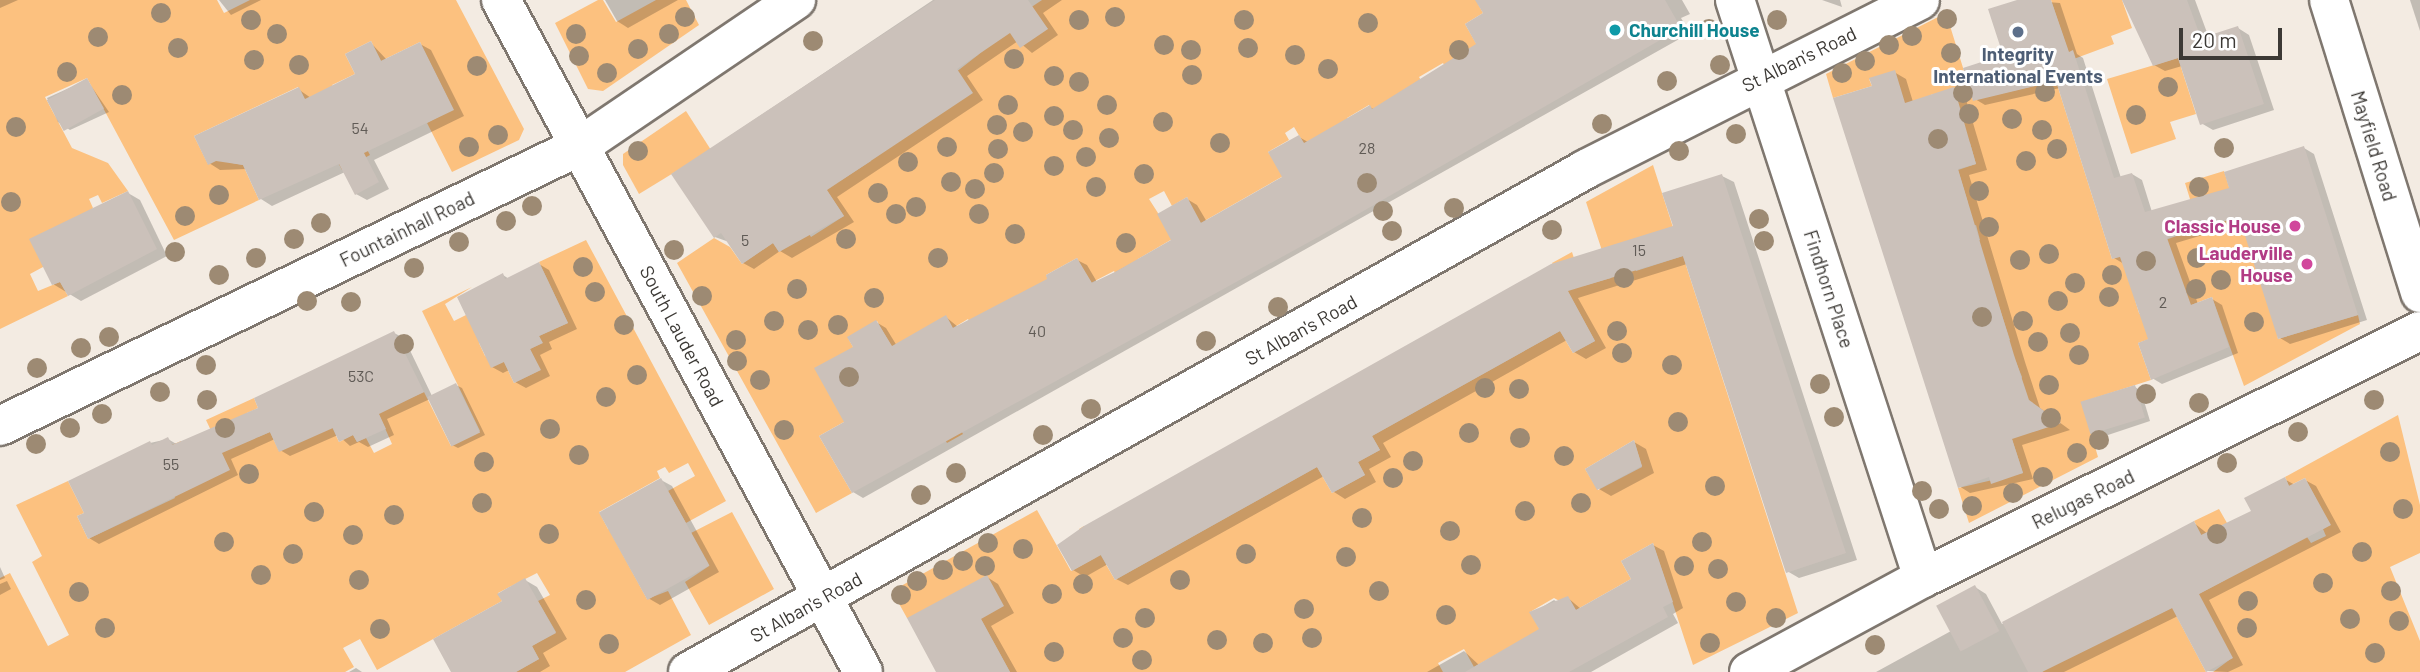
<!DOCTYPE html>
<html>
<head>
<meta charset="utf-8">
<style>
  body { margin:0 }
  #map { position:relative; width:2420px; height:672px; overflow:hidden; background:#f3ebe2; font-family:Barlow,sans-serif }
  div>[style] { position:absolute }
  .green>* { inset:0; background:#fcc17f }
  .shadow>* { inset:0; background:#0003 }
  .building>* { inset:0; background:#cbc1ba; transform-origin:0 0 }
  .roads { filter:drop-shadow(2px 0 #7f776f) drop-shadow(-2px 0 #7f776f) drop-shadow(0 2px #7f776f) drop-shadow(0 -2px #7f776f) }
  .minor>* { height:38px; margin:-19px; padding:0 19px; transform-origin:19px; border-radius:19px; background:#fff }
  .tertiary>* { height:38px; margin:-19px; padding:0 19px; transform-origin:19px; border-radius:19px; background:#fff }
  .trees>* { width:20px; height:20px; margin:-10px; border-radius:50%; background:#9d8a73 }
  .dots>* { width:19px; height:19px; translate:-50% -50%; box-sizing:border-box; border:4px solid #fff; border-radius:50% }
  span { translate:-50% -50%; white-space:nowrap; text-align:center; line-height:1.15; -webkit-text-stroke:6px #fff; paint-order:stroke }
  .number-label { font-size:16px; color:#605b56 }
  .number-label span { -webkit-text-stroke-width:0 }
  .culture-label { font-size:19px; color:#0d838f; font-weight:700 }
  .left { translate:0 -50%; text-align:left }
  .service-label { font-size:19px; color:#4e5e75; font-weight:700 }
  .street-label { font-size:19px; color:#3c3935 }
  .hotel-label { font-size:19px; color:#b23c85; font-weight:700 }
  .right { translate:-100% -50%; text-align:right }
  .scale { position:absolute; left:2179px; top:28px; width:103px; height:32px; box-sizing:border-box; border:4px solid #3c3935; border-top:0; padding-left:9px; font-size:21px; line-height:24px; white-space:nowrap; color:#3c3935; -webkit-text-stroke:5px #fff; paint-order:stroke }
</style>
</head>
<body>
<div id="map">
  <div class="green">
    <i style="clip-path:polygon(0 0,217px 0,224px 13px,250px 0,456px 0,524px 129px,519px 140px,452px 172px,427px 123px,453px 109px,420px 42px,381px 61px,371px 41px,345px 54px,355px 74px,332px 85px,370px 155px,342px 170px,298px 87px,194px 136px,208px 164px,228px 155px,232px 163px,243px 165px,259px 200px,174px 240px,87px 78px,45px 97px,72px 148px,108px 163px,128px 191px,102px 203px,98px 195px,89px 199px,93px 208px,43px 267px,30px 274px,38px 291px,60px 282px,68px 296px,0 329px)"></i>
    <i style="clip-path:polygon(598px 0,603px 0,616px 22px,656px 0,686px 0,699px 25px,603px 91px,588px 89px,555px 23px)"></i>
    <i style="clip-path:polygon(1042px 0,1484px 0,1478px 4px,1483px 13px,1465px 24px,1486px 61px,1457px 87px,1443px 63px,1419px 77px,1427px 90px,1378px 119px,1369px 105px,1347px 118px,1355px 131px,1310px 154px,1294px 127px,1285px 133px,1289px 140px,1268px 152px,1285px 175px,1199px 224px,1187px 197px,1172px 206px,1164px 191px,1149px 199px,1174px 238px,1138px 259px,1133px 304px,1114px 271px,1089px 284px,1077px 258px,1046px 275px,1056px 294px,976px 333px,968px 319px,953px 328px,929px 374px,963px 434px,947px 443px,877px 321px,848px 338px,883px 400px,819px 436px,852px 493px,816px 513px,677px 263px,714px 238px,730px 247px,742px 264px,773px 243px,779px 252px,794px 242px,778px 187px,811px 237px,844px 216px,811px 167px,840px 181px,871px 161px,861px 146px,978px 55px,1008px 22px,1048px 29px,1030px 8px)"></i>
    <i style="clip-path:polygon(2051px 0,2122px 0,2132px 28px,2111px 36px,2114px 44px,2071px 60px)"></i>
    <i style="clip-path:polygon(1946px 13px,1973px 100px,2056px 81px,2112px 259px,2199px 228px,2185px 183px,2224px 171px,2229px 187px,2250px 181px,2278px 339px,2358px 315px,2360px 324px,2244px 386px,2212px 297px,2191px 305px,2135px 300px,2139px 313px,2158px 336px,2138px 343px,2151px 380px,2082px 402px,2098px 457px,1969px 523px,1958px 488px,2023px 473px,2011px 436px,2039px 430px,2029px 400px,2011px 405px,2022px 377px,2016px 362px,1998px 368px,1983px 349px,2010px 340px,1991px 282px,1964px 246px,1980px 240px,1976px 225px,1947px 234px,1952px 208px,1968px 203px,1958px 170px,1976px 164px,1970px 143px,1933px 94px,1906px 107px,1869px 79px,1872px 86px,1833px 98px,1826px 74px)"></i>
    <i style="clip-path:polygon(2178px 58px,2196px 114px,2170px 122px,2176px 139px,2131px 154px,2107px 79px)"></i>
    <i style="clip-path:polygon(686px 111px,711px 150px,639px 194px,623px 165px,623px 154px)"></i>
    <i style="clip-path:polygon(evenodd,1653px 165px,1679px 246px,1626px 242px,1636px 271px,1683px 256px,1798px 613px,1693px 665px,1653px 543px,1621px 561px,1631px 579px,1576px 610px,1554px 598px,1530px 612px,1540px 630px,1474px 667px,1464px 649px,1438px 663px,1443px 672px,1010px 672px,981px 619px,907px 618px,892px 591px,1037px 510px,1071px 571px,1095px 558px,1079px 529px,1084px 526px,1115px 580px,1317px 467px,1332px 493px,1365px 475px,1358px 462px,1380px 450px,1372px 436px,1560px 331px,1573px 353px,1595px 341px,1552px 263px,1572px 252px,1583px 286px,1611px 278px,1586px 202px,1653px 165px,1634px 440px,1642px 467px,1598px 490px,1585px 469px,1634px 440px)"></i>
    <i style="clip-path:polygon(586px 240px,726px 501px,686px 523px,668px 491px,695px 476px,688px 463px,669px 473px,665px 467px,657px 471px,660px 478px,599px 512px,608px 529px,617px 525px,612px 535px,647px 599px,668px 591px,691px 635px,625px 672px,516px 672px,539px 659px,532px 646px,556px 632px,538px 601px,550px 595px,537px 573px,498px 593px,502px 601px,377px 670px,360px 639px,343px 648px,354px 667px,345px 672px,0 672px,0 578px,10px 573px,48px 646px,69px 635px,32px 562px,42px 556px,16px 505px,68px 481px,84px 513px,77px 516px,88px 539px,175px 498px,173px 493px,191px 484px,172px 445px,181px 441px,201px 483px,229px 469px,206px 420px,254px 398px,258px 408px,247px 413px,258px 437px,270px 432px,279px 451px,332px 427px,339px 442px,353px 435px,357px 442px,366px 438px,374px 453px,392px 444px,365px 383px,408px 399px,424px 392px,451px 446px,480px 431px,422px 311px,472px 287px,445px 304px,454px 321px,482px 307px,479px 343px,485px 356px,504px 362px,514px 383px,540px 370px,530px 349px,542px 343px,539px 336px,568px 323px,539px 262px)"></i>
    <i style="clip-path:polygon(2398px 415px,2420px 505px,2420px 553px,2390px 567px,2420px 641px,2420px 672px,2213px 672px,2232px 658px,2197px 595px,2225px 580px,2194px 521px,2219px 509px,2227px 523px,2307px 537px,2311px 543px,2326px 536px,2323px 529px,2330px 525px,2305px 478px,2289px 486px,2285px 477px)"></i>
    <i style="clip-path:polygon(732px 512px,774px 589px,709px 625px,685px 582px,709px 566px,691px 533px)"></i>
    <i style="clip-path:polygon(2133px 591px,2148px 620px,2176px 606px,2177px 617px,2206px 672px,2042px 672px)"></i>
  </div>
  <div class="shadow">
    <i style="clip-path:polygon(0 0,18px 0,0 8px)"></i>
    <i style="clip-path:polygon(219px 0,261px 0,231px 15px)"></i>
    <i style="clip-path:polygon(605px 0,678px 0,628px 28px,617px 21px)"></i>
    <i style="clip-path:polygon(933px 0,1062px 0,1043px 13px,1058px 35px,1032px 53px,1018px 41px,967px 76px,983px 100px,837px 197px,854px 222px,792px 258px,780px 251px,754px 269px,743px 263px,729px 242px,715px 237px,673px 174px)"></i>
    <i style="clip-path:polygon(1527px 0,1682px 0,1690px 14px,1681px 18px,1690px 33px,863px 498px,853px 492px,847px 422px,855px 347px,876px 322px,886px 328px,897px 346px,946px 317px,958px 327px,1050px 279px,1077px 260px,1087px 265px,1097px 282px,1173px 241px,1187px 199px,1197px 205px,1207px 222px,1284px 178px,1299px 137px,1308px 142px,1370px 107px,1375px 110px,1479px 45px)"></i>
    <i style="clip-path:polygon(1822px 0,1840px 0,1842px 7px)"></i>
    <i style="clip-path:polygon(2022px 0,2060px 3px,2077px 54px,2083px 58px,2121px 178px,2132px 174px,2142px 180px,2152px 212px,2231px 189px,2304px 148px,2314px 154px,2367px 320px,2290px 344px,2280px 338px,2243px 223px,2176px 243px,2198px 304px,2212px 299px,2222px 305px,2238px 353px,2162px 384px,2152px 378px,2151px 340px,2124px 264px,2114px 258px,2060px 88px,1985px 105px,1975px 99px,2005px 56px)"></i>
    <i style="clip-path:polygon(2124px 0,2195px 0,2209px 38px,2238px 28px,2249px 35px,2274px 110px,2213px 130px,2201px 123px,2182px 66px,2165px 71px,2154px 65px)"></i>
    <i style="clip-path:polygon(2410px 0,2420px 0,2420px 31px)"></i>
    <i style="clip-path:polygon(371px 43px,387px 60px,420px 44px,431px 50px,464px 116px,374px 160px,389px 189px,367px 200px,356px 194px,345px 172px,272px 206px,261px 199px,247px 169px,220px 170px,209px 163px,298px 89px,311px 98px,357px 75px)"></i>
    <i style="clip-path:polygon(1894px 72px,1906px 79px,1913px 102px,1953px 89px,1965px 96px,1987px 170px,1969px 175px,2025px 362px,2040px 408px,2070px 430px,2022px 445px,2033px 479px,1970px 493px,1959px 486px,1874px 87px)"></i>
    <i style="clip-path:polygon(87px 80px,109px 112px,70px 130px,58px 122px,47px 98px)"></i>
    <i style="clip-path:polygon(1722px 176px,1734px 182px,1857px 560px,1799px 578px,1787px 571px,1687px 264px,1578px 298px,1606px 348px,1586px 359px,1574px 352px,1567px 340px,1383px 443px,1391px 457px,1369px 469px,1376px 482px,1345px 499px,1334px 492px,1324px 476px,1128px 585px,1116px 579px,1108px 564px,1085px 577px,1073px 570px,1675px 227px)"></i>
    <i style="clip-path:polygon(128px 193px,140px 200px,167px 256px,81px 301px,53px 284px)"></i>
    <i style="clip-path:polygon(539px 264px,549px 270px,577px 329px,549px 342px,552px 349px,540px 355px,550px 376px,526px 388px,515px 382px,509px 370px,503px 373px,492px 367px,503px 275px,509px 279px)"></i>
    <i style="clip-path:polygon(394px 333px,404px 338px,432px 396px,456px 385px,462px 388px,485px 435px,458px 448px,452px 445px,430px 399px,387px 419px,394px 435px,368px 447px,359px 442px,350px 446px,338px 435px,290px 456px,280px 450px,275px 439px,231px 459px,238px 475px,99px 544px,89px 538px,86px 513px,150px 443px,168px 439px,178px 445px,261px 409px)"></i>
    <i style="clip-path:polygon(2135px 387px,2141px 391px,2150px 421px,2099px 438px,2093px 434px)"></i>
    <i style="clip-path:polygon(1634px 442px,1646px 449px,1654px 473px,1611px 496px,1599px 489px)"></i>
    <i style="clip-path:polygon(2284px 479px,2295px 485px,2305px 480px,2316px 486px,2341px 532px,2209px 600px,2243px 665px,2228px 672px,2207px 671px,2178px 616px,2064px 672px,1876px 672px,1951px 631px,1975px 587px,1986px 594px,2002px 624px,2194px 523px,2208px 534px,2254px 512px)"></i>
    <i style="clip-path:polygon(661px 480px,672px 486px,719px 572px,660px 605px,648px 598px)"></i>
    <i style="clip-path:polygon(1653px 545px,1664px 551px,1683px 608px,1673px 614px,1678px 623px,1591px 672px,1427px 672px,1464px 651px,1479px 665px,1542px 630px,1532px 613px,1554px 600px,1559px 603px,1568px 598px,1581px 609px,1633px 579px)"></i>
    <i style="clip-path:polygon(0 567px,5px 578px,0 580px)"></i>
    <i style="clip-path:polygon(987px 577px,998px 584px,1014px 613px,991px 626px,1017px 672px,939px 672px)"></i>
    <i style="clip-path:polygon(525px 580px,537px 587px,567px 639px,543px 653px,550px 666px,540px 672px,453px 672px)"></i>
    <i style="clip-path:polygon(7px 581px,11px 589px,0 595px,0 584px)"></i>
    <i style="clip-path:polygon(356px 668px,362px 672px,349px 672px)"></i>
  </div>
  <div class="building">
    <i style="clip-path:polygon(935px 0,1028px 0,1048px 29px,1020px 48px,1010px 33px,957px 69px,973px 93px,827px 190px,844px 216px,779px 252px,773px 243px,742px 264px,721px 233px,714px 238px,671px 174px)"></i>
    <i style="clip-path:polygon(1475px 0,1665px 0,1681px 28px,1320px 236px,852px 493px,819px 436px,844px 422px,814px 368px,853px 347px,847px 337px,876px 320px,892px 346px,946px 315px,953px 328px,1047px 279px,1046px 275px,1077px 258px,1092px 283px,1115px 272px,1171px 240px,1157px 214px,1187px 197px,1201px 223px,1282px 177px,1268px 152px,1299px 135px,1304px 143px,1370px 105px,1372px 109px,1476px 44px,1465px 24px,1483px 13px)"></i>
    <i style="clip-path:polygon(2017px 0,2051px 0,2069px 52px,2073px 50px,2114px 178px,2132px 173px,2145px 212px,2229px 188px,2224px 172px,2304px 146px,2358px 315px,2278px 339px,2239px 217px,2167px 238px,2191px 305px,2212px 297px,2229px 347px,2151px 380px,2138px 343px,2148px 339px,2120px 257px,2112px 259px,2056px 81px,1973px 101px,1963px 68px,2003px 55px,1988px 9px)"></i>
    <i style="clip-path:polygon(2122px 0,2187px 0,2201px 38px,2238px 26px,2264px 104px,2200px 125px,2178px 58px,2153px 66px)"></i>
    <i style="clip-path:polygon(371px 41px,381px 61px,420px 42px,454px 110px,364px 153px,379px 182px,355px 195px,339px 164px,259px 200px,243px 165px,216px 161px,208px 165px,194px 136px,299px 87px,305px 99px,355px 74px,345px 54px)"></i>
    <i style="clip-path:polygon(1895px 70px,1905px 103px,1954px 87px,1976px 164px,1958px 169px,2014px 355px,2029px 400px,2061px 423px,2012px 439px,2023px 473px,1991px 484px,1989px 477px,1958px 488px,1833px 98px,1872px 86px,1869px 78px)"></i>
    <i style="left:87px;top:78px;width:35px;height:46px;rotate:61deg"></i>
    <i style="clip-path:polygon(1722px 174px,1846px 553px,1786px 573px,1683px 256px,1568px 291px,1595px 341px,1573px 353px,1560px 331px,1372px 436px,1380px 450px,1358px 462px,1365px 475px,1332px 493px,1317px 467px,1115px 580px,1101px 555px,1072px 571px,1057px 545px,1084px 526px,1551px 264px,1673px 226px,1662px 193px)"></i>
    <i style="clip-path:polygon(128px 191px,157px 249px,68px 296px,60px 282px,52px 285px,29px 239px)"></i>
    <i style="clip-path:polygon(539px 262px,568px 323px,539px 336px,543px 343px,530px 349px,541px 370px,514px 383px,504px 362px,491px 368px,457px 297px,503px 273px,505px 279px)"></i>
    <i style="clip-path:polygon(394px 331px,424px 392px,379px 414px,386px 429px,357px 442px,353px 435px,339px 442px,333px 428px,279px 452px,270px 432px,222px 453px,230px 470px,88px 539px,77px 516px,84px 513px,68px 481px,150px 441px,152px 445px,168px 437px,172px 445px,258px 408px,254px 398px)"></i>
    <i style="left:456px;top:383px;width:55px;height:32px;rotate:64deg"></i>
    <i style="left:2135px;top:385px;width:34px;height:57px;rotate:73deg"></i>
    <i style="clip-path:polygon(1634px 440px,1642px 466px,1597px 490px,1585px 469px)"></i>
    <i style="clip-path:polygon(2285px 477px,2289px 486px,2305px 478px,2331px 525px,2199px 594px,2233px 658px,2206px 672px,2172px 608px,2042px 672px,2028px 672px,2002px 622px,2194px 521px,2201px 535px,2251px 511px,2244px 498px)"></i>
    <i style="left:661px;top:478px;width:100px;height:71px;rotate:61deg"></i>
    <i style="clip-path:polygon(1653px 543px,1673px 602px,1663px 607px,1668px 617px,1569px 672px,1465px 672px,1539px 629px,1529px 612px,1568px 596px,1576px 610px,1631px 579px,1621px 561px)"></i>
    <i style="clip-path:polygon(987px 575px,1004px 606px,981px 619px,1010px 672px,936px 672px,907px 618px)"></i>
    <i style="clip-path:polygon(525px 578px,556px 633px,532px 646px,539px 659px,516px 672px,451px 672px,433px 639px,502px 601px,497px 594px)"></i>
    <i style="left:1975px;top:585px;width:52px;height:44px;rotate:62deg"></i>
  </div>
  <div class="roads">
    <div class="minor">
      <i style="left:501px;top:0;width:763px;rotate:61.69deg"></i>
      <i style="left:1735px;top:0;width:608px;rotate:71.98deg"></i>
      <i style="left:0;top:426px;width:644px;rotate:-25.77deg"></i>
      <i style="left:580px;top:146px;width:261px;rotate:-34.1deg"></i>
      <i style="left:688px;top:672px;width:1029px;rotate:-29.25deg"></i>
      <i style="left:1586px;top:169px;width:374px;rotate:-26.8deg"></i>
      <i style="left:1749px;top:672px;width:198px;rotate:-28.4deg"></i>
      <i style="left:1923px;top:578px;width:555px;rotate:-26.43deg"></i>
    </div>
    <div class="tertiary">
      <i style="left:2329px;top:0;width:307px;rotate:72.7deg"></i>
    </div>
  </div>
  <div class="trees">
    <i style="left:161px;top:13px"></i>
    <i style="left:685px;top:17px"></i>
    <i style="left:1115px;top:17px"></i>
    <i style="left:1947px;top:19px"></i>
    <i style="left:251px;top:20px"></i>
    <i style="left:1079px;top:20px"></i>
    <i style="left:1244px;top:20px"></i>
    <i style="left:1777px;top:20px"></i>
    <i style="left:1368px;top:23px"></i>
    <i style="left:1709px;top:29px"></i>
    <i style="left:277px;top:34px"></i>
    <i style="left:576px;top:34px"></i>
    <i style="left:669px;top:34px"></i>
    <i style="left:1912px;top:36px"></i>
    <i style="left:98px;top:37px"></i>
    <i style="left:813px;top:41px"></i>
    <i style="left:1164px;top:45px"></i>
    <i style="left:1889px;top:45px"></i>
    <i style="left:178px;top:48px"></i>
    <i style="left:1248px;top:48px"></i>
    <i style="left:638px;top:49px"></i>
    <i style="left:1191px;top:50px"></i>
    <i style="left:1459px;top:50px"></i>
    <i style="left:1951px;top:53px"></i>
    <i style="left:1295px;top:55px"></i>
    <i style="left:579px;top:56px"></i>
    <i style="left:1014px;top:59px"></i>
    <i style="left:254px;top:60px"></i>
    <i style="left:1865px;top:61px"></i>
    <i style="left:299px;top:65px"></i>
    <i style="left:1720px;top:65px"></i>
    <i style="left:477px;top:66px"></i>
    <i style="left:1328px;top:69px"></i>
    <i style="left:67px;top:72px"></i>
    <i style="left:607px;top:73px"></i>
    <i style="left:1842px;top:73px"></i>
    <i style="left:1192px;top:75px"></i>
    <i style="left:1054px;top:76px"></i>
    <i style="left:1667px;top:81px"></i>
    <i style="left:1079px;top:82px"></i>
    <i style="left:2168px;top:87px"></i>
    <i style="left:2045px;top:92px"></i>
    <i style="left:1963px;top:93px"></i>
    <i style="left:122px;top:95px"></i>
    <i style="left:1008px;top:105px"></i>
    <i style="left:1107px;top:105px"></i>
    <i style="left:1969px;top:114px"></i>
    <i style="left:2136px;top:115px"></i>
    <i style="left:1054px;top:116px"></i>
    <i style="left:2012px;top:119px"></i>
    <i style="left:1163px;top:122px"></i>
    <i style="left:1602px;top:124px"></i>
    <i style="left:997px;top:125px"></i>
    <i style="left:16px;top:127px"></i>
    <i style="left:1073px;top:130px"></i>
    <i style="left:2042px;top:130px"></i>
    <i style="left:1023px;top:132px"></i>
    <i style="left:1736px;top:134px"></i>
    <i style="left:498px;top:135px"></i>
    <i style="left:1109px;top:138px"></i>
    <i style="left:1938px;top:139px"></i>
    <i style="left:1220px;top:143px"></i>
    <i style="left:469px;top:147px"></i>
    <i style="left:947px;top:147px"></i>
    <i style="left:2224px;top:148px"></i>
    <i style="left:998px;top:149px"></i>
    <i style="left:2057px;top:149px"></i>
    <i style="left:638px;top:151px"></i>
    <i style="left:1679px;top:151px"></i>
    <i style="left:1086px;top:157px"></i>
    <i style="left:2026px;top:161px"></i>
    <i style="left:908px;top:162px"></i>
    <i style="left:1054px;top:166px"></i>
    <i style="left:994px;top:173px"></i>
    <i style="left:1144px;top:174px"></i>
    <i style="left:951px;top:182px"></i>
    <i style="left:1367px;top:183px"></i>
    <i style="left:1096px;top:187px"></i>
    <i style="left:2199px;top:187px"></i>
    <i style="left:975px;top:189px"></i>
    <i style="left:1979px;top:191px"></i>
    <i style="left:878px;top:193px"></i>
    <i style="left:219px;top:195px"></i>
    <i style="left:11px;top:202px"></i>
    <i style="left:532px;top:206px"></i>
    <i style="left:916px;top:207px"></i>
    <i style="left:1454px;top:208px"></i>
    <i style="left:1383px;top:211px"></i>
    <i style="left:896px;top:214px"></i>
    <i style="left:979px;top:214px"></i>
    <i style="left:185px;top:216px"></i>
    <i style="left:1759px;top:219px"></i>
    <i style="left:506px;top:221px"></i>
    <i style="left:321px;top:223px"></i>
    <i style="left:1989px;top:227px"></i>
    <i style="left:1552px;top:230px"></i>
    <i style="left:1392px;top:231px"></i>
    <i style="left:1015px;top:234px"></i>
    <i style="left:294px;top:239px"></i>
    <i style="left:846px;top:239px"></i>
    <i style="left:1764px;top:241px"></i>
    <i style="left:459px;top:242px"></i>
    <i style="left:1126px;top:243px"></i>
    <i style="left:674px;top:250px"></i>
    <i style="left:175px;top:252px"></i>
    <i style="left:2049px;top:254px"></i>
    <i style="left:256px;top:258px"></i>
    <i style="left:938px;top:258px"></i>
    <i style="left:2197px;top:258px"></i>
    <i style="left:2020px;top:260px"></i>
    <i style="left:2146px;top:261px"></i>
    <i style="left:583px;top:267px"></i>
    <i style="left:414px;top:268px"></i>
    <i style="left:219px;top:275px"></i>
    <i style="left:2112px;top:275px"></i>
    <i style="left:1624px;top:278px"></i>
    <i style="left:2221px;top:280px"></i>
    <i style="left:2075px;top:283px"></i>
    <i style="left:797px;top:289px"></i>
    <i style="left:2196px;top:289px"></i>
    <i style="left:595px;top:292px"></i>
    <i style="left:702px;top:296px"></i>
    <i style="left:2109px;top:297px"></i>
    <i style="left:874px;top:298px"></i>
    <i style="left:307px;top:301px"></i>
    <i style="left:2058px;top:301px"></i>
    <i style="left:351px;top:302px"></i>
    <i style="left:1278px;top:307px"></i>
    <i style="left:1982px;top:317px"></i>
    <i style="left:774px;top:321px"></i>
    <i style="left:2023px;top:321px"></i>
    <i style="left:2254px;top:322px"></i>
    <i style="left:624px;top:325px"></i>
    <i style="left:838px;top:325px"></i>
    <i style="left:808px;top:330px"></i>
    <i style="left:1617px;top:331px"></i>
    <i style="left:2070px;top:333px"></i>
    <i style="left:109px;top:337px"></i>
    <i style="left:736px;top:340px"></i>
    <i style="left:1206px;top:341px"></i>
    <i style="left:2038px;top:342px"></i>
    <i style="left:404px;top:344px"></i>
    <i style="left:81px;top:348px"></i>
    <i style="left:1622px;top:353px"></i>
    <i style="left:2079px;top:355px"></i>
    <i style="left:737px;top:361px"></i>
    <i style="left:206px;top:365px"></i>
    <i style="left:1672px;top:365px"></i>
    <i style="left:37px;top:368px"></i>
    <i style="left:637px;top:375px"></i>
    <i style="left:849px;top:377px"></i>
    <i style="left:760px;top:380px"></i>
    <i style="left:1820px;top:384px"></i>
    <i style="left:2049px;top:385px"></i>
    <i style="left:1485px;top:388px"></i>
    <i style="left:1519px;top:389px"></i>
    <i style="left:160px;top:392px"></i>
    <i style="left:2146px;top:394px"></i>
    <i style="left:606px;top:397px"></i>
    <i style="left:207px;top:400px"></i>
    <i style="left:2374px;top:400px"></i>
    <i style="left:2199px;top:403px"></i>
    <i style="left:1091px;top:409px"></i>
    <i style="left:102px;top:414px"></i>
    <i style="left:1834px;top:417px"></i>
    <i style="left:2051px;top:418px"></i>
    <i style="left:1678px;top:422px"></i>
    <i style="left:70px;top:428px"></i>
    <i style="left:225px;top:428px"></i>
    <i style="left:550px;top:429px"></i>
    <i style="left:784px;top:430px"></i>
    <i style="left:2298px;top:432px"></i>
    <i style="left:1469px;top:433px"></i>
    <i style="left:1043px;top:435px"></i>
    <i style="left:1520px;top:438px"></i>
    <i style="left:2099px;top:440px"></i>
    <i style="left:36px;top:444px"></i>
    <i style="left:2390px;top:452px"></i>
    <i style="left:2077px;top:453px"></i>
    <i style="left:579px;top:455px"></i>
    <i style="left:1564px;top:456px"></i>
    <i style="left:1413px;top:461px"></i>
    <i style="left:484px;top:462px"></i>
    <i style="left:2227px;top:463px"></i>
    <i style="left:956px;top:473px"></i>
    <i style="left:249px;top:474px"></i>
    <i style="left:2043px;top:477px"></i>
    <i style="left:1393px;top:478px"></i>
    <i style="left:1715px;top:486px"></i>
    <i style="left:1922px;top:491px"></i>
    <i style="left:2013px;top:493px"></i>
    <i style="left:921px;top:495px"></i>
    <i style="left:482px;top:503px"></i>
    <i style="left:1581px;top:503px"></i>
    <i style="left:1972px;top:506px"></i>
    <i style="left:1939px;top:509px"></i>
    <i style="left:2403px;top:509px"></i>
    <i style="left:1525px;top:511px"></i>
    <i style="left:314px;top:512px"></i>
    <i style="left:394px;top:515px"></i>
    <i style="left:1362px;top:518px"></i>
    <i style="left:1450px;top:531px"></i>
    <i style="left:549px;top:534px"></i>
    <i style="left:2217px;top:534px"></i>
    <i style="left:353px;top:535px"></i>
    <i style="left:224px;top:542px"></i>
    <i style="left:1702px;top:542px"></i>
    <i style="left:988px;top:543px"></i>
    <i style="left:1023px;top:549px"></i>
    <i style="left:2362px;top:552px"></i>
    <i style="left:293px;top:554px"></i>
    <i style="left:1246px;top:554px"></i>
    <i style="left:1346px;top:557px"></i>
    <i style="left:963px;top:561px"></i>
    <i style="left:1471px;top:565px"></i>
    <i style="left:985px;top:566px"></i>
    <i style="left:1684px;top:566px"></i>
    <i style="left:1718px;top:569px"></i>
    <i style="left:943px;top:570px"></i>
    <i style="left:261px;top:575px"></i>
    <i style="left:359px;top:580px"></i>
    <i style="left:1180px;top:580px"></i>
    <i style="left:917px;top:581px"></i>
    <i style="left:2323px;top:583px"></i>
    <i style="left:1083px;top:584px"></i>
    <i style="left:1379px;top:591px"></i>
    <i style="left:2391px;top:591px"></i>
    <i style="left:79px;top:592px"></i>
    <i style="left:1052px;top:594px"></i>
    <i style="left:901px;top:595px"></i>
    <i style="left:586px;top:600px"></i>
    <i style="left:2248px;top:601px"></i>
    <i style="left:1736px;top:602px"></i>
    <i style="left:1304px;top:609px"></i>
    <i style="left:1446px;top:615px"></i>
    <i style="left:1145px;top:618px"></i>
    <i style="left:1776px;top:618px"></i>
    <i style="left:2350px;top:619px"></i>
    <i style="left:2399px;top:621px"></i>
    <i style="left:105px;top:628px"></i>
    <i style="left:2247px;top:628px"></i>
    <i style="left:380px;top:629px"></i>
    <i style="left:1123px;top:638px"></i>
    <i style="left:1312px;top:638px"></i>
    <i style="left:1217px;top:640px"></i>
    <i style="left:1263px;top:643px"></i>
    <i style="left:1710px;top:643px"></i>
    <i style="left:609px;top:644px"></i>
    <i style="left:1875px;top:645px"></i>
    <i style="left:1054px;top:652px"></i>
    <i style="left:2375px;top:653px"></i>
    <i style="left:1142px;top:660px"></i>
  </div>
  <div class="dots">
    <i style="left:1615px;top:30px;background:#0f9aa8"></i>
    <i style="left:2018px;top:32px;background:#5c6f8a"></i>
    <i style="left:2295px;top:226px;background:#d1479c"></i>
    <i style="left:2307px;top:264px;background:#d1479c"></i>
  </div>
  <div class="number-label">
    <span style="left:360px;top:128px">54</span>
    <span style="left:1367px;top:148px">28</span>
    <span style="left:745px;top:240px">5</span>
    <span style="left:1639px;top:250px">15</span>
    <span style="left:2163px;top:302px">2</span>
    <span style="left:1037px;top:331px">40</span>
    <span style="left:361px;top:376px">53C</span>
    <span style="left:171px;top:464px">55</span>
  </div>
  <div class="culture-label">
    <span class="left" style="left:1629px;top:30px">Churchill House</span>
  </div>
  <div class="service-label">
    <span style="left:2018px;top:65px">Integrity<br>International Events</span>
  </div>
  <div class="street-label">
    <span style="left:1799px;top:59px;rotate:-26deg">St Alban's Road</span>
    <span style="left:2374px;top:146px;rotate:73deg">Mayfield Road</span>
    <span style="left:407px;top:229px;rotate:-26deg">Fountainhall Road</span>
    <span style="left:1829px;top:289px;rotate:72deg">Findhorn Place</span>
    <span style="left:1301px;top:330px;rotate:-29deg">St Alban's Road</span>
    <span style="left:682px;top:336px;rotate:62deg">South Lauder Road</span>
    <span style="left:2083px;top:499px;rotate:-26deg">Relugas Road</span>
    <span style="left:806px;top:607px;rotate:-29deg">St Alban's Road</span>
  </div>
  <div class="hotel-label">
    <span class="right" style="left:2281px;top:226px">Classic House</span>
    <span class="right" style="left:2293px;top:264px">Lauderville<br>House</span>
  </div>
  <div class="scale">20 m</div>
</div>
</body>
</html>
